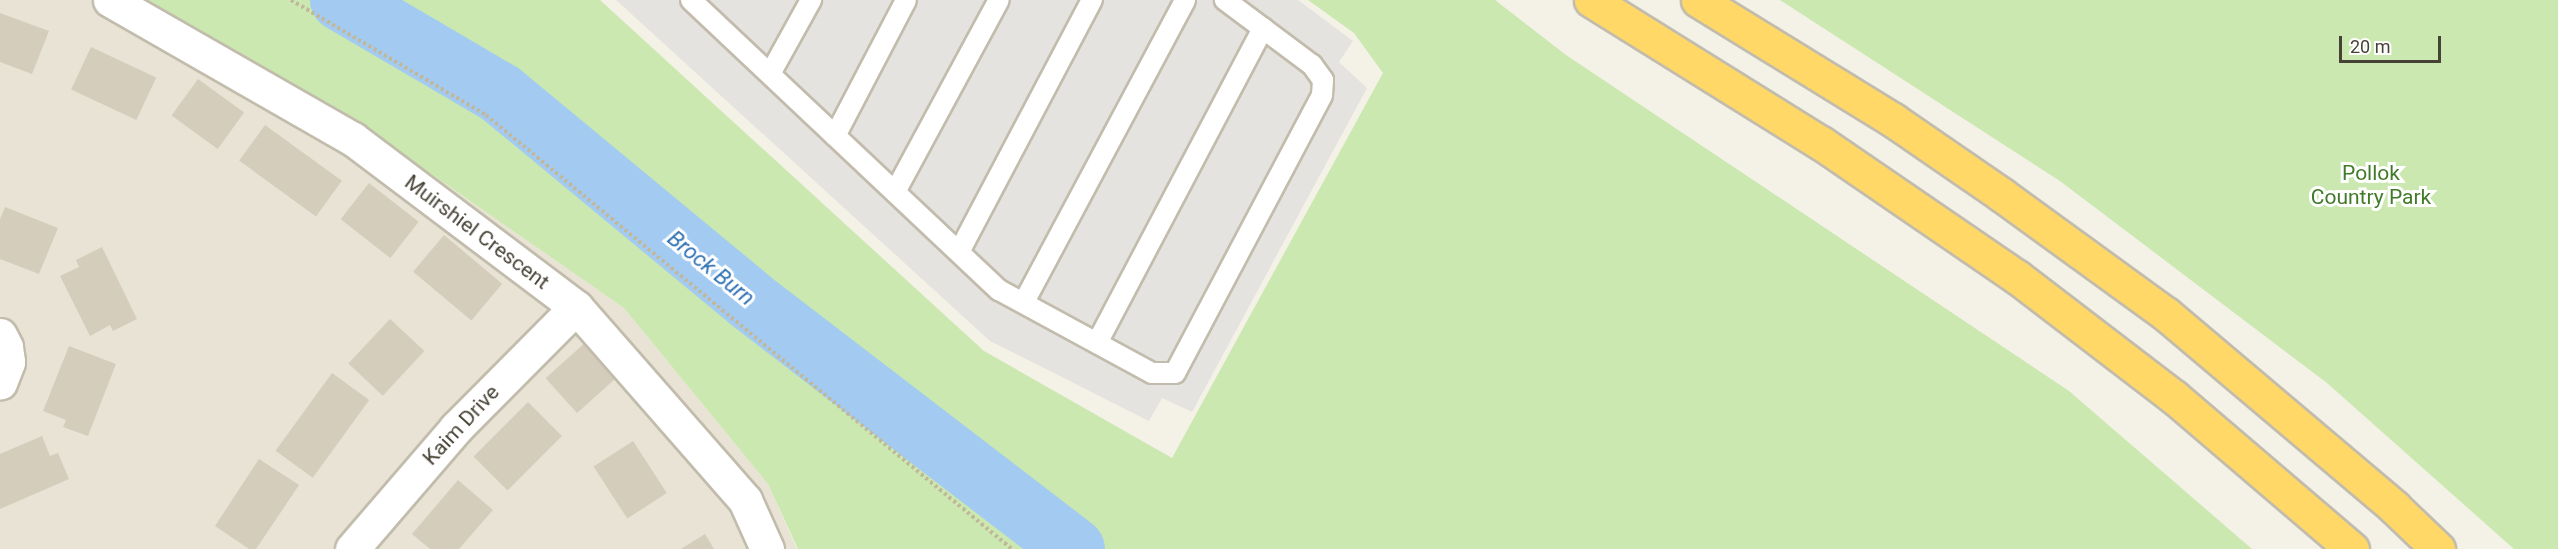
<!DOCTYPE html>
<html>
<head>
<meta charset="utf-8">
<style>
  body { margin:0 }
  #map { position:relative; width:2558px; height:549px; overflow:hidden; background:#f4f1e7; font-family:Roboto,sans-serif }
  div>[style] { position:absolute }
  .residential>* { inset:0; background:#e8e3d5 }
  .green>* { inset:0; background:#cae8af }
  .parking>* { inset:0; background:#e5e3df }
  .river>* { height:62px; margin:-31px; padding:0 31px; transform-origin:31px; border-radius:31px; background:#a3cbf1 }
  .building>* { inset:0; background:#d5cdbc; transform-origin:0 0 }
  .path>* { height:4px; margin-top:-2px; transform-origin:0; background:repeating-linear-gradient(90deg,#c1b79b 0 3px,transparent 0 6px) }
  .roads { filter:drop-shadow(2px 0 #c2bcac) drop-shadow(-2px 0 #c2bcac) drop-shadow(0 2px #c2bcac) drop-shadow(0 -2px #c2bcac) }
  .lane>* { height:20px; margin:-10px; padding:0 10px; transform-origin:10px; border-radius:10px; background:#fff }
  .street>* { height:33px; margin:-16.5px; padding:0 16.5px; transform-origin:16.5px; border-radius:16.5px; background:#fff }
  .highway>* { height:33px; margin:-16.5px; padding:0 16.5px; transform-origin:16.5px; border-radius:16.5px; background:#ffd867 }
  span { translate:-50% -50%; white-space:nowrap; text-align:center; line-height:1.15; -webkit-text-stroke:6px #fff; paint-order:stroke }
  .park-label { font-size:21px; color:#417a28 }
  .street-label { font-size:21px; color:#474236 }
  .water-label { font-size:22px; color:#2e71b4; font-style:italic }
  .scale { position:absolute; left:2339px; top:36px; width:102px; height:27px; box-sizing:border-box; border:3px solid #474236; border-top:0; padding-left:8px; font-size:18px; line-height:21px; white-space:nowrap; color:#474236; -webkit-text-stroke:4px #fff; paint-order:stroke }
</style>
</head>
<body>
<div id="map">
  <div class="residential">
    <i style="clip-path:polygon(0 0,98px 0,371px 132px,624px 308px,768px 484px,797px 549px,0 549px)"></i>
  </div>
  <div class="green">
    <i style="clip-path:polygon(98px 0,600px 0,984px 351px,1172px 458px,1383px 73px,1354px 33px,1308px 0,1495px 0,1566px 55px,2069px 391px,2252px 549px,798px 549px,768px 484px,624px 308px,371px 132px)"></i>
    <i style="clip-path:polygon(1780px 0,2558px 0,2558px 549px,2514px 549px,2327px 383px,2060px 181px)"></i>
  </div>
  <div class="parking">
    <i style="clip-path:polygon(616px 0,1298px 0,1353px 41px,1339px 62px,1367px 88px,1192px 412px,1162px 398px,1149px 421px,990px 341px)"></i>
  </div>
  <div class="river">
    <i style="left:341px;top:0;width:186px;rotate:30.4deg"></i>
    <i style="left:501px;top:94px;width:325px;rotate:39.6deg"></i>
    <i style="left:751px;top:301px;width:407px;rotate:37.5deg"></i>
  </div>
  <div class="building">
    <i style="clip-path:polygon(0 13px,49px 31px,32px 74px,0 62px)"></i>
    <i style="left:91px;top:47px;width:72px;height:47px;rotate:25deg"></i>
    <i style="left:198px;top:79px;width:57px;height:45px;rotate:36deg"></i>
    <i style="left:265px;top:125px;width:95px;height:44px;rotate:36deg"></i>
    <i style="left:369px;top:183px;width:63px;height:46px;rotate:38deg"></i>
    <i style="clip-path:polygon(5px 207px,58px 228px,39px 274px,0 259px,0 219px)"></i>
    <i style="left:444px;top:235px;width:76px;height:48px;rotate:40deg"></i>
    <i style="clip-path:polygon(102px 247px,137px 319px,113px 331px,110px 325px,90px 336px,60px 276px,79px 267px,76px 260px)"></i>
    <i style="left:390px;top:319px;width:47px;height:61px;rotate:43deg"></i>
    <i style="left:588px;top:340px;width:47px;height:57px;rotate:48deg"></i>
    <i style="clip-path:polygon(69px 346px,116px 364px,88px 436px,63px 427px,66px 420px,43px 411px)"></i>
    <i style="left:332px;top:373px;width:46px;height:96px;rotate:36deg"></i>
    <i style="left:528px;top:402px;width:48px;height:77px;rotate:45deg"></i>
    <i style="clip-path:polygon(42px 436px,50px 456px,58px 453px,69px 479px,0 509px,0 454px)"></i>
    <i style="left:633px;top:441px;width:62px;height:47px;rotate:57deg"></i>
    <i style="clip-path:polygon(259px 459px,299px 485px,256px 549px,249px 549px,215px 526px)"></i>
    <i style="clip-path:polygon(458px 480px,493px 510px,459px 549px,430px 549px,412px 534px)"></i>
    <i style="clip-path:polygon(705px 534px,714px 549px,681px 549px)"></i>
  </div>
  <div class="path">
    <i style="left:291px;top:0;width:226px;rotate:30.5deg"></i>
    <i style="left:486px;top:115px;width:682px;rotate:39.53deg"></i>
  </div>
  <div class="roads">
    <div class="lane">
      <i style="left:691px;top:0;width:423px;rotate:43.3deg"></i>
      <i style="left:999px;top:290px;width:174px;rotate:28.5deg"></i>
      <i style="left:1152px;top:373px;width:23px"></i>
      <i style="left:1175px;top:373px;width:314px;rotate:-62.1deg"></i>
      <i style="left:1322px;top:95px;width:15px;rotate:-86deg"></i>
      <i style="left:1323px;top:80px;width:19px;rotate:-126deg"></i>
      <i style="left:1312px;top:65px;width:109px;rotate:-143.2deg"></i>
      <i style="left:770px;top:74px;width:85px;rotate:-61deg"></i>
      <i style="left:835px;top:136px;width:153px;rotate:-62.4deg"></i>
      <i style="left:895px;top:192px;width:218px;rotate:-61.6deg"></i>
      <i style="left:959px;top:252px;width:285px;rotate:-62.2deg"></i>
      <i style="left:1024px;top:302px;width:342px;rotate:-61.9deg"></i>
      <i style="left:1097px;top:343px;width:356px;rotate:-62.2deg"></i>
    </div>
    <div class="street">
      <i style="left:110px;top:0;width:280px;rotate:29.8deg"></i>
      <i style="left:353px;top:139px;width:279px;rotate:37deg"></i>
      <i style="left:576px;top:307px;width:257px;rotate:48.8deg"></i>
      <i style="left:745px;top:500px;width:54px;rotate:65.8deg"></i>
      <i style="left:0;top:335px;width:13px;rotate:63deg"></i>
      <i style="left:6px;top:347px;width:15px;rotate:82deg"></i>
      <i style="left:8px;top:362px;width:22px;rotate:111deg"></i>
      <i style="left:352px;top:549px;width:160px;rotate:-49.3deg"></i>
      <i style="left:456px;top:428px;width:170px;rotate:-45.2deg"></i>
    </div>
    <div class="highway">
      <i style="left:1591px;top:0;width:271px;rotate:31.9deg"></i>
      <i style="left:1821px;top:143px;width:237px;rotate:34.4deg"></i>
      <i style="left:2017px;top:277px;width:198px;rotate:37.4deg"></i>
      <i style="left:2174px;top:397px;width:234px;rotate:40.5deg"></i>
      <i style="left:1698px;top:0;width:229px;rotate:31.6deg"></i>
      <i style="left:1893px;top:120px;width:132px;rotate:34.5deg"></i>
      <i style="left:2002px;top:195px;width:203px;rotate:36deg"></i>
      <i style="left:2166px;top:314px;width:299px;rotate:40.2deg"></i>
      <i style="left:2394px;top:507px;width:61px;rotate:43.7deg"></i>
    </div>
  </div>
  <div class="park-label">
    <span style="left:2371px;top:185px">Pollok<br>Country Park</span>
  </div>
  <div class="street-label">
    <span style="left:477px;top:232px;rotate:37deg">Muirshiel Crescent</span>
    <span style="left:461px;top:425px;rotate:-47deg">Kaim Drive</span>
  </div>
  <div class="water-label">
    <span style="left:711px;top:268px;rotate:39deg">Brock Burn</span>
  </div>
  <div class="scale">20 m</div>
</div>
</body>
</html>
